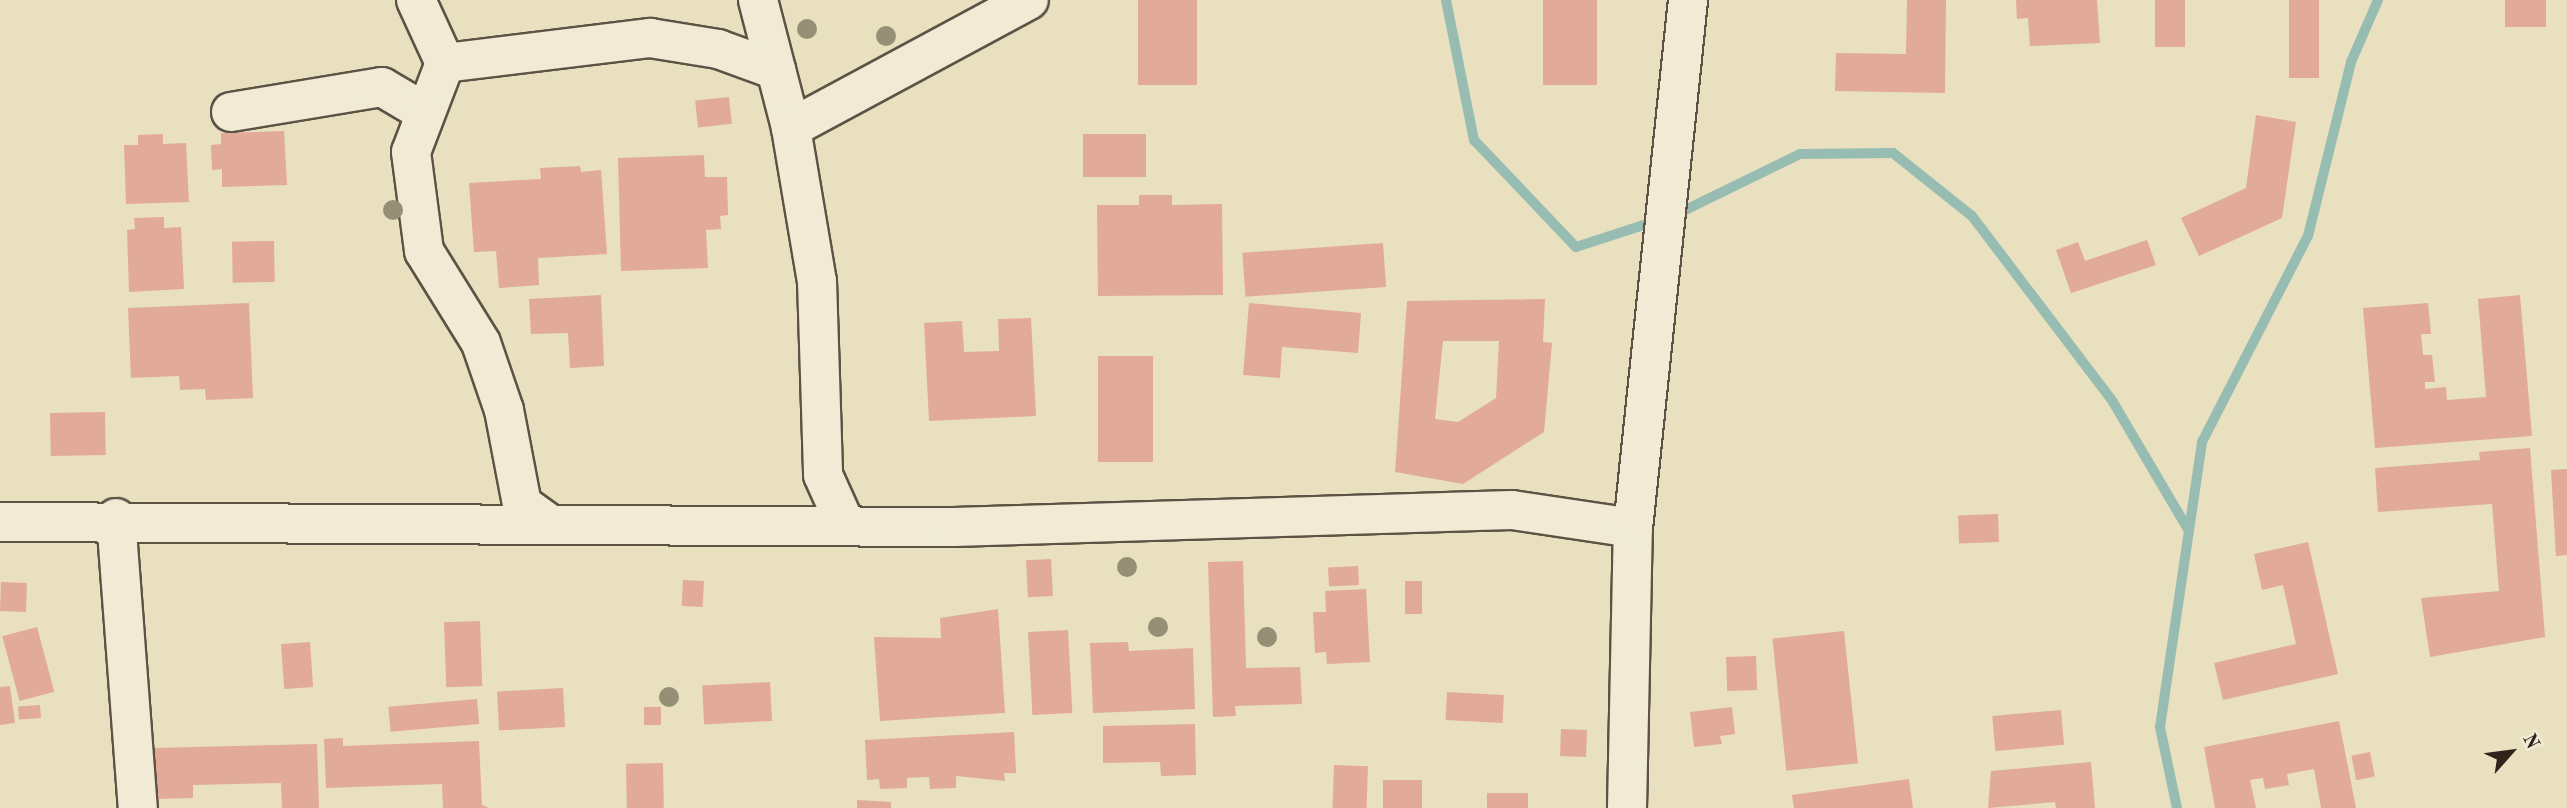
<!DOCTYPE html>
<html>
<head>
<meta charset="utf-8">
<style>
  body { margin:0 }
  #map { position:relative; width:2567px; height:808px; overflow:hidden; background:#e9e0c0; font-family:"Old Standard TT",serif }
  div>[style] { position:absolute }
  .stream>* { height:10px; margin:-5px; padding:0 5px; transform-origin:5px; border-radius:5px; background:#97bdb2 }
  .building>* { inset:0; background:#e2aa98; transform-origin:0 0 }
  .roads { filter:drop-shadow(2px 0 #5e5245) drop-shadow(-2px 0 #5e5245) drop-shadow(0 2px #5e5245) drop-shadow(0 -2px #5e5245) }
  .street>* { height:38px; margin:-19px; padding:0 19px; transform-origin:19px; border-radius:19px; background:#f1ebd6 }
  .trees>* { width:20px; height:20px; margin:-10px; border-radius:50%; background:#968e75 }
  span { translate:-50% -50%; white-space:nowrap; text-align:center; line-height:1.15; -webkit-text-stroke:7px #f1ebd6; paint-order:stroke }
  .north { position:absolute; left:2476px; top:717px; width:70px; height:70px; -webkit-text-stroke:5px #f1ebd6; paint-order:stroke; rotate:62deg; font-size:19px; font-weight:700; line-height:28px; text-align:center; color:#30231c }
  .north::after { content:''; display:block; margin:auto; width:24px; height:32px; background:#30231c; clip-path:polygon(50% 0,100% 100%,50% 72%,0 100%) }
</style>
</head>
<body>
<div id="map">
  <div class="stream">
    <i style="left:1446px;top:0;width:143px;rotate:78.7deg"></i>
    <i style="left:1474px;top:140px;width:148px;rotate:46.4deg"></i>
    <i style="left:1576px;top:247px;width:84px;rotate:-18deg"></i>
    <i style="left:1675px;top:215px;width:139px;rotate:-26deg"></i>
    <i style="left:1800px;top:154px;width:93px;rotate:-0.6deg"></i>
    <i style="left:1893px;top:153px;width:101px;rotate:38.6deg"></i>
    <i style="left:1972px;top:216px;width:233px;rotate:52.8deg"></i>
    <i style="left:2113px;top:402px;width:150px;rotate:59.5deg"></i>
    <i style="left:2177px;top:808px;width:83px;rotate:-101.9deg"></i>
    <i style="left:2160px;top:727px;width:288px;rotate:-81.6deg"></i>
    <i style="left:2202px;top:442px;width:232px;rotate:-62.8deg"></i>
    <i style="left:2308px;top:236px;width:179px;rotate:-76.1deg"></i>
    <i style="left:2351px;top:62px;width:68px;rotate:-66.5deg"></i>
  </div>
  <div class="building">
    <i style="left:1138px;top:0;width:59px;height:85px"></i>
    <i style="left:1543px;top:0;width:54px;height:85px"></i>
    <i style="clip-path:polygon(1907px 0,1946px 0,1945px 93px,1835px 91px,1836px 53px,1906px 54px)"></i>
    <i style="clip-path:polygon(2016px 0,2097px 0,2100px 43px,2030px 46px,2028px 18px,2017px 19px)"></i>
    <i style="left:2155px;top:0;width:30px;height:47px"></i>
    <i style="left:2289px;top:0;width:30px;height:78px"></i>
    <i style="left:2505px;top:0;width:41px;height:27px"></i>
    <i style="left:729px;top:97px;width:27px;height:34px;rotate:84deg"></i>
    <i style="clip-path:polygon(2256px 115px,2296px 122px,2282px 218px,2199px 256px,2181px 218px,2246px 188px)"></i>
    <i style="clip-path:polygon(284px 131px,287px 185px,222px 187px,222px 169px,212px 170px,211px 145px,221px 144px,221px 133px)"></i>
    <i style="clip-path:polygon(163px 134px,163px 144px,186px 143px,189px 202px,126px 204px,124px 145px,138px 145px,138px 135px)"></i>
    <i style="left:1083px;top:134px;width:63px;height:43px"></i>
    <i style="clip-path:polygon(704px 155px,705px 177px,727px 177px,728px 215px,720px 216px,721px 229px,706px 230px,708px 268px,621px 271px,618px 158px)"></i>
    <i style="clip-path:polygon(580px 166px,581px 172px,601px 170px,607px 254px,538px 258px,539px 285px,499px 288px,496px 251px,474px 252px,469px 183px,541px 179px,540px 168px)"></i>
    <i style="clip-path:polygon(1139px 195px,1172px 195px,1172px 205px,1222px 204px,1223px 295px,1098px 296px,1097px 205px,1139px 205px)"></i>
    <i style="clip-path:polygon(164px 217px,164px 228px,181px 227px,184px 289px,129px 292px,127px 230px,135px 229px,134px 218px)"></i>
    <i style="clip-path:polygon(2147px 240px,2156px 265px,2071px 293px,2056px 250px,2078px 242px,2085px 261px)"></i>
    <i style="left:274px;top:241px;width:41px;height:42px;rotate:89deg"></i>
    <i style="left:1383px;top:243px;width:44px;height:141px;rotate:86deg"></i>
    <i style="clip-path:polygon(601px 295px,604px 366px,570px 368px,568px 333px,531px 334px,529px 299px)"></i>
    <i style="clip-path:polygon(2520px 295px,2532px 436px,2375px 448px,2363px 308px,2428px 303px,2431px 334px,2421px 334px,2423px 355px,2432px 355px,2435px 382px,2425px 382px,2425px 389px,2446px 387px,2447px 400px,2486px 397px,2478px 299px)"></i>
    <i style="clip-path:polygon(evenodd,1545px 299px,1543px 342px,1552px 343px,1544px 432px,1463px 484px,1395px 472px,1407px 301px,1545px 299px,1443px 341px,1499px 341px,1496px 398px,1458px 422px,1435px 419px,1443px 341px)"></i>
    <i style="clip-path:polygon(249px 303px,253px 398px,206px 400px,205px 389px,180px 390px,179px 376px,131px 378px,128px 308px)"></i>
    <i style="clip-path:polygon(1249px 303px,1361px 313px,1358px 353px,1282px 347px,1280px 378px,1243px 375px)"></i>
    <i style="clip-path:polygon(1031px 318px,1036px 416px,929px 421px,924px 323px,962px 321px,964px 352px,999px 351px,998px 319px)"></i>
    <i style="left:1098px;top:356px;width:55px;height:106px"></i>
    <i style="left:105px;top:412px;width:43px;height:55px;rotate:89deg"></i>
    <i style="clip-path:polygon(2530px 448px,2545px 637px,2430px 657px,2421px 598px,2499px 591px,2492px 504px,2378px 512px,2375px 468px,2480px 460px,2479px 452px)"></i>
    <i style="clip-path:polygon(2567px 469px,2567px 555px,2556px 556px,2551px 470px)"></i>
    <i style="left:1998px;top:514px;width:28px;height:40px;rotate:88deg"></i>
    <i style="clip-path:polygon(2308px 542px,2338px 674px,2223px 700px,2214px 663px,2296px 644px,2283px 585px,2262px 590px,2254px 554px)"></i>
    <i style="left:1051px;top:559px;width:37px;height:25px;rotate:87deg"></i>
    <i style="clip-path:polygon(1243px 561px,1246px 668px,1300px 667px,1302px 704px,1235px 706px,1236px 716px,1213px 717px,1208px 562px)"></i>
    <i style="left:1358px;top:566px;width:19px;height:30px;rotate:87deg"></i>
    <i style="left:683px;top:580px;width:21px;height:26px;rotate:3deg"></i>
    <i style="left:1405px;top:581px;width:17px;height:33px"></i>
    <i style="left:1px;top:582px;width:26px;height:29px;rotate:2deg"></i>
    <i style="clip-path:polygon(1366px 589px,1370px 662px,1327px 664px,1326px 652px,1315px 653px,1313px 612px,1326px 612px,1325px 591px)"></i>
    <i style="clip-path:polygon(998px 609px,1005px 713px,880px 721px,874px 637px,941px 638px,940px 618px)"></i>
    <i style="left:480px;top:621px;width:65px;height:36px;rotate:88deg"></i>
    <i style="left:37px;top:627px;width:67px;height:36px;rotate:75deg"></i>
    <i style="left:1068px;top:630px;width:83px;height:40px;rotate:87deg"></i>
    <i style="left:1844px;top:631px;width:133px;height:72px;rotate:84deg"></i>
    <i style="left:310px;top:642px;width:45px;height:29px;rotate:86deg"></i>
    <i style="clip-path:polygon(1128px 642px,1129px 651px,1193px 648px,1195px 709px,1093px 713px,1090px 643px)"></i>
    <i style="left:1756px;top:656px;width:34px;height:30px;rotate:88deg"></i>
    <i style="left:770px;top:682px;width:39px;height:68px;rotate:87deg"></i>
    <i style="clip-path:polygon(10px 686px,15px 723px,0 725px,0 687px)"></i>
    <i style="left:563px;top:688px;width:39px;height:66px;rotate:87deg"></i>
    <i style="left:1447px;top:692px;width:57px;height:28px;rotate:3deg"></i>
    <i style="left:477px;top:699px;width:25px;height:89px;rotate:85deg"></i>
    <i style="left:40px;top:705px;width:13px;height:22px;rotate:86deg"></i>
    <i style="left:661px;top:707px;width:18px;height:17px;rotate:90deg"></i>
    <i style="clip-path:polygon(1732px 707px,1735px 734px,1720px 736px,1722px 744px,1694px 747px,1690px 712px)"></i>
    <i style="left:2061px;top:710px;width:35px;height:69px;rotate:85deg"></i>
    <i style="clip-path:polygon(2339px 721px,2356px 808px,2321px 808px,2314px 769px,2287px 774px,2289px 785px,2265px 789px,2263px 778px,2250px 780px,2256px 808px,2215px 808px,2204px 747px)"></i>
    <i style="clip-path:polygon(1195px 724px,1196px 775px,1161px 776px,1160px 762px,1103px 763px,1103px 726px)"></i>
    <i style="left:1561px;top:729px;width:26px;height:27px;rotate:2deg"></i>
    <i style="clip-path:polygon(1014px 732px,1016px 773px,1004px 773px,1005px 781px,956px 776px,956px 788px,930px 789px,929px 777px,907px 778px,907px 788px,880px 789px,879px 779px,867px 780px,865px 740px)"></i>
    <i style="clip-path:polygon(343px 738px,343px 746px,479px 741px,482px 805px,489px 808px,443px 808px,442px 784px,326px 788px,324px 739px)"></i>
    <i style="clip-path:polygon(317px 744px,319px 808px,282px 808px,281px 783px,193px 785px,193px 798px,154px 799px,153px 748px)"></i>
    <i style="left:2370px;top:752px;width:25px;height:19px;rotate:79deg"></i>
    <i style="clip-path:polygon(2091px 762px,2095px 808px,2056px 808px,2055px 802px,1988px 808px,1991px 771px)"></i>
    <i style="left:663px;top:763px;width:45px;height:37px;rotate:89deg"></i>
    <i style="left:1334px;top:765px;width:34px;height:43px;rotate:2deg"></i>
    <i style="clip-path:polygon(1909px 779px,1913px 808px,1794px 808px,1792px 795px)"></i>
    <i style="left:1383px;top:780px;width:39px;height:28px"></i>
    <i style="left:1487px;top:793px;width:41px;height:15px"></i>
    <i style="clip-path:polygon(857px 800px,891px 802px,891px 808px,857px 808px)"></i>
  </div>
  <div class="roads">
    <div class="street">
      <i style="left:416px;top:0;width:69px;rotate:65.3deg"></i>
      <i style="left:445px;top:63px;width:95px;rotate:110.9deg"></i>
      <i style="left:411px;top:152px;width:100px;rotate:82.5deg"></i>
      <i style="left:424px;top:251px;width:108px;rotate:58.2deg"></i>
      <i style="left:481px;top:343px;width:71px;rotate:71.1deg"></i>
      <i style="left:504px;top:410px;width:96px;rotate:79.2deg"></i>
      <i style="left:522px;top:504px;width:31px;rotate:36deg"></i>
      <i style="left:758px;top:0;width:132px;rotate:75.5deg"></i>
      <i style="left:791px;top:128px;width:155px;rotate:80.4deg"></i>
      <i style="left:817px;top:281px;width:194px;rotate:88.2deg"></i>
      <i style="left:823px;top:475px;width:56px;rotate:65.7deg"></i>
      <i style="left:445px;top:63px;width:207px;rotate:-7deg"></i>
      <i style="left:650px;top:38px;width:69px;rotate:9.2deg"></i>
      <i style="left:718px;top:49px;width:62px;rotate:19.9deg"></i>
      <i style="left:231px;top:112px;width:153px;rotate:-9.4deg"></i>
      <i style="left:382px;top:87px;width:43px;rotate:30.7deg"></i>
      <i style="left:419px;top:109px;width:11px;rotate:68deg"></i>
      <i style="left:791px;top:128px;width:270px;rotate:-28.3deg"></i>
      <i style="left:116px;top:518px;width:291px;rotate:85.7deg"></i>
      <i style="left:0;top:522px;width:954px;rotate:0.3deg"></i>
      <i style="left:954px;top:527px;width:558px;rotate:-1.75deg"></i>
      <i style="left:1512px;top:510px;width:122px;rotate:8.5deg"></i>
      <i style="left:1627px;top:808px;width:280px;rotate:-88.8deg"></i>
      <i style="left:1633px;top:528px;width:531px;rotate:-84.05deg"></i>
    </div>
  </div>
  <div class="trees">
    <i style="left:807px;top:29px"></i>
    <i style="left:886px;top:36px"></i>
    <i style="left:393px;top:210px"></i>
    <i style="left:1127px;top:567px"></i>
    <i style="left:1158px;top:627px"></i>
    <i style="left:1267px;top:637px"></i>
    <i style="left:669px;top:697px"></i>
  </div>
  <div class="north">N</div>
</div>
</body>
</html>
